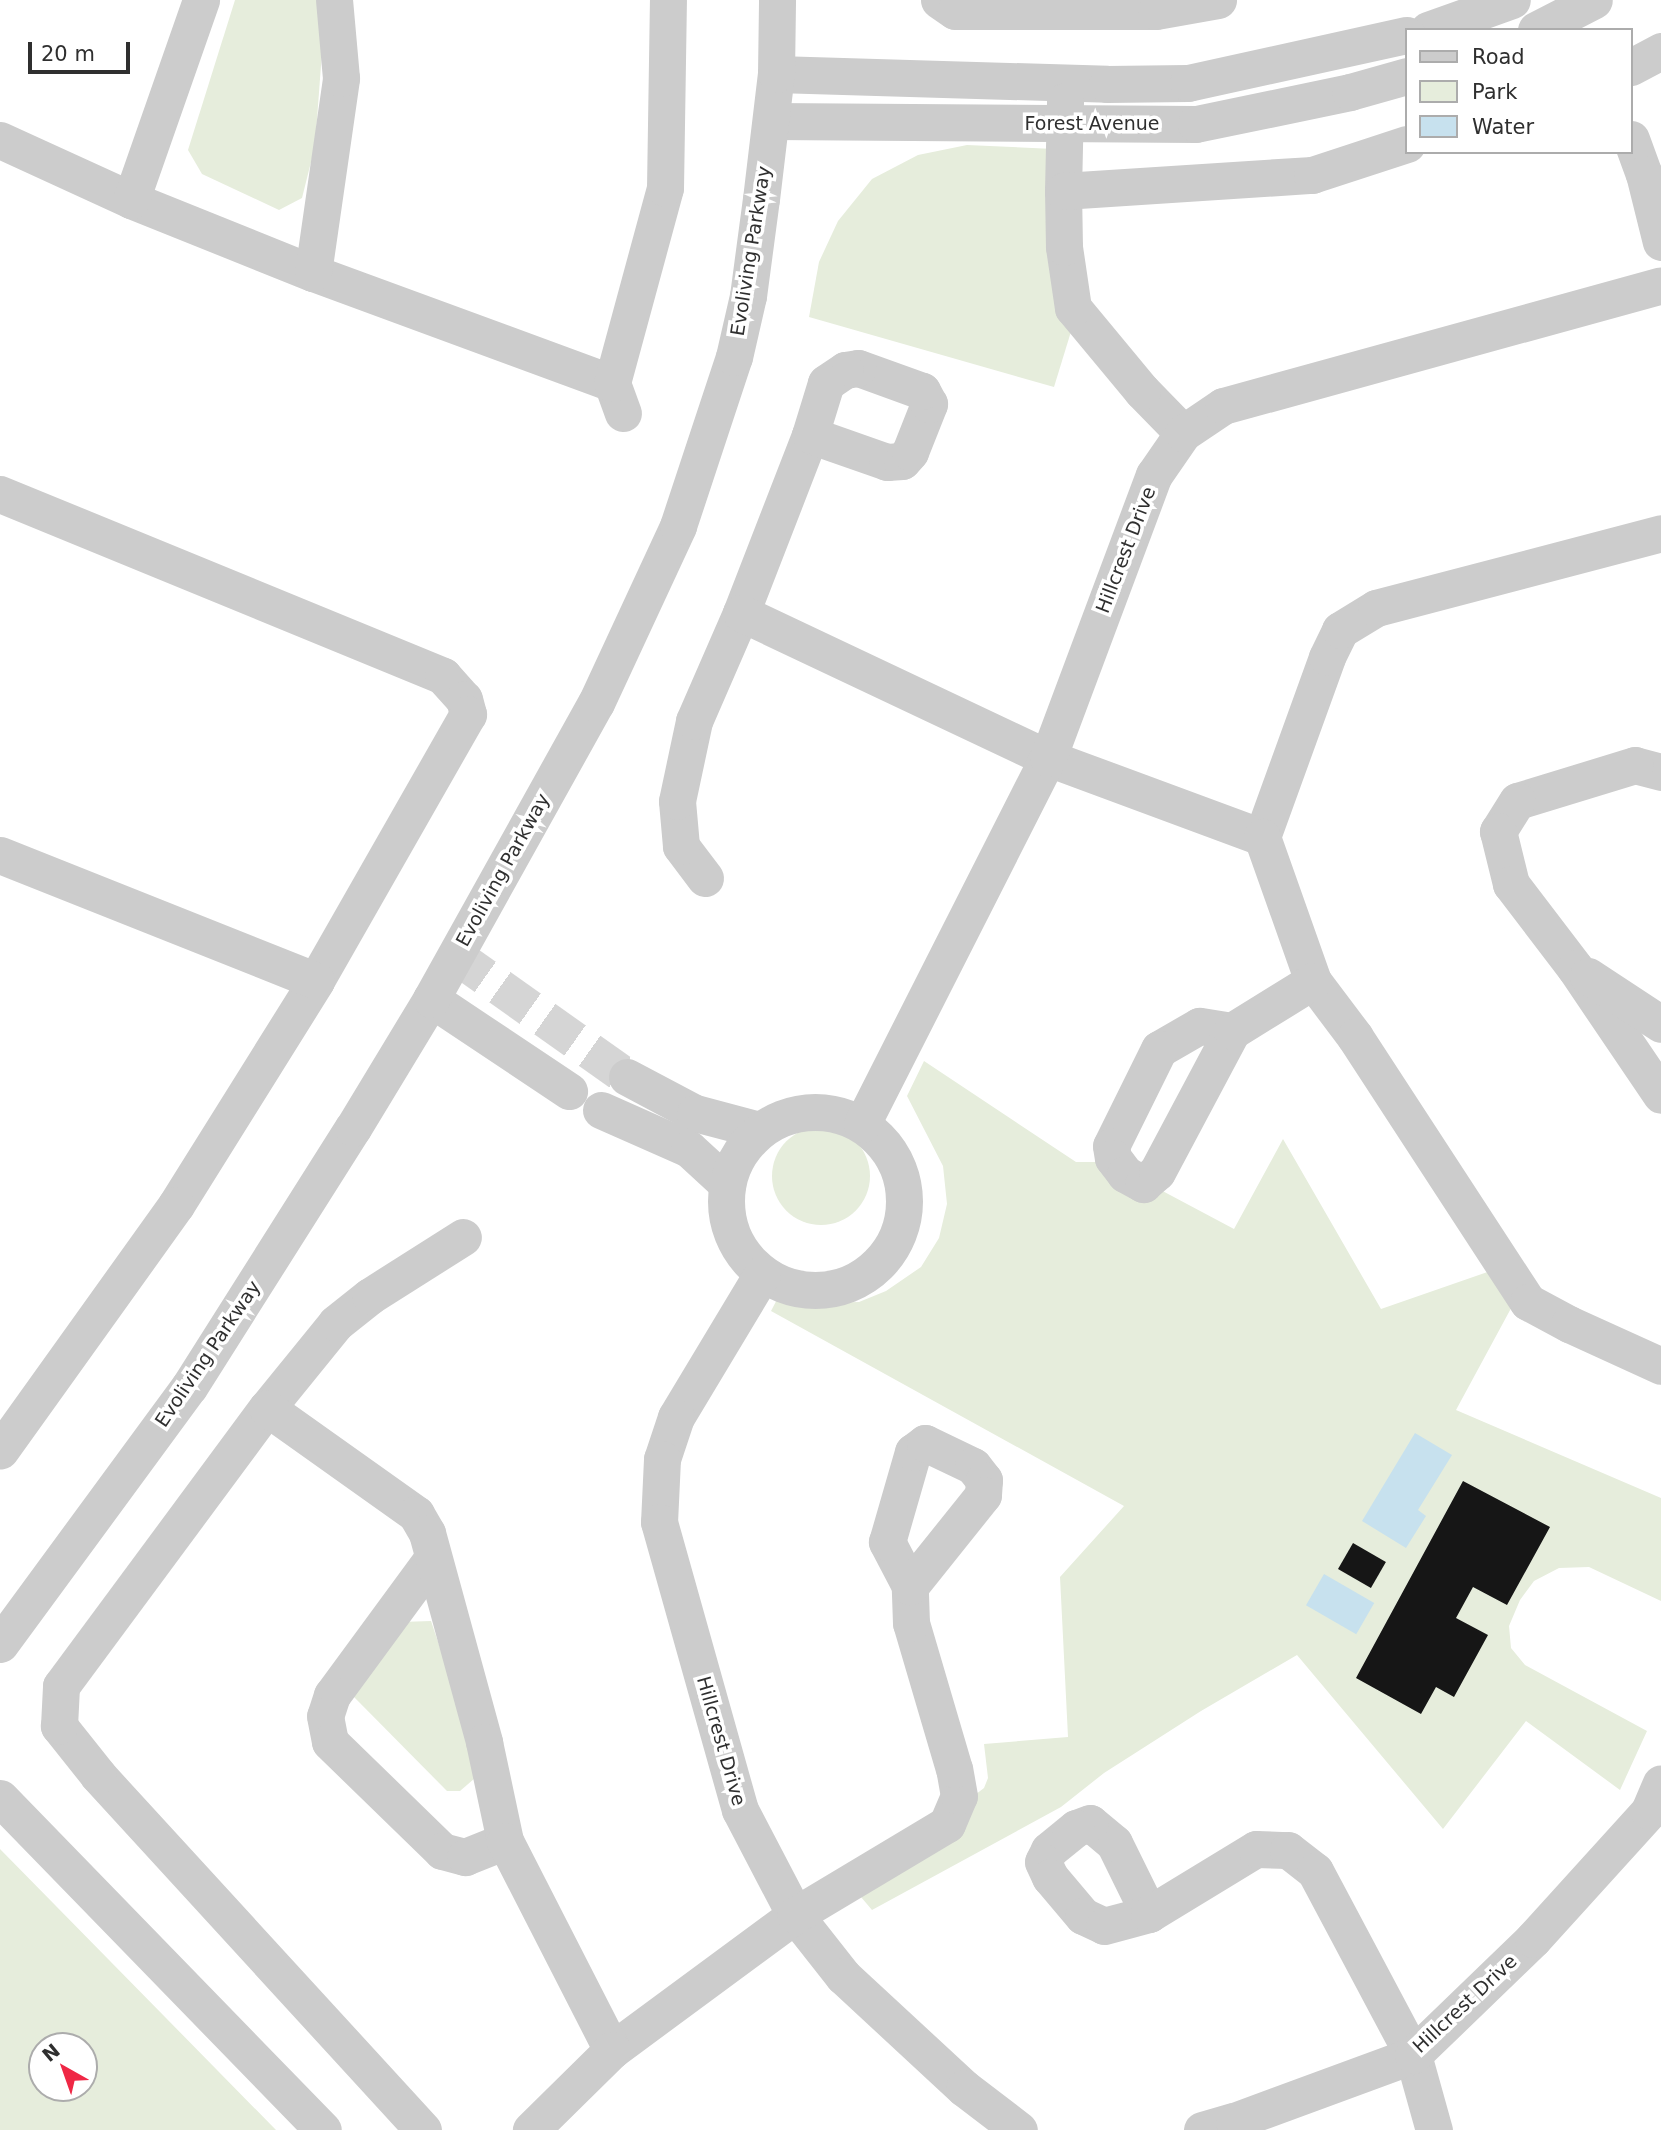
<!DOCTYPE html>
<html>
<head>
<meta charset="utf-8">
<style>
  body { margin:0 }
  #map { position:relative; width:1661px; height:2130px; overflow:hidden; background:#fff; font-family:"DejaVu Sans",sans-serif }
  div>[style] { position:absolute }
  .green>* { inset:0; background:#e6eddc }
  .round { border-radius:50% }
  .water>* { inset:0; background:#c7e1ee; transform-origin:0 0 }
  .building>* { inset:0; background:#161616; transform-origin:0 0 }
  .minor-tunnel>* { height:37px; margin-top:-18.5px; transform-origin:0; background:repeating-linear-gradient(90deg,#d5d5d5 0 37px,transparent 0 55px) }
  .minor>* { height:37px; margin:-18.5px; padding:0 18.5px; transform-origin:18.5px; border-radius:18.5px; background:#ccc }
  .minor>.ring { margin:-18.5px; padding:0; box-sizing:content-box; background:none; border:37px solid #ccc; border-radius:50% }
  span { translate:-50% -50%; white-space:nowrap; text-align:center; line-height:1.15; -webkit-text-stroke:7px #fff; paint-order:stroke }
  .street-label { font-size:19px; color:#2f2f2f }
  .legend { position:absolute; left:1405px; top:28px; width:228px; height:126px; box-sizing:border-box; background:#fff; border:2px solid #acacac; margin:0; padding:9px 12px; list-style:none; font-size:21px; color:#2f2f2f }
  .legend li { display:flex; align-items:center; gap:14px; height:35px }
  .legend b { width:35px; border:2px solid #acacac }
  .north { position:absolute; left:28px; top:2032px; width:70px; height:70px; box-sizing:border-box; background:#fff; border:2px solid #acacac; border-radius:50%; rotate:320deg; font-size:19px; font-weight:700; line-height:28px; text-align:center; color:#2f2f2f }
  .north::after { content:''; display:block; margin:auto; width:24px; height:32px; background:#ef2845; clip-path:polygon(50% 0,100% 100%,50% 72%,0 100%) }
  .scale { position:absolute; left:28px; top:42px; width:102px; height:32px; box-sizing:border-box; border:4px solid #2f2f2f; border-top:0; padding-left:9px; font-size:21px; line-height:24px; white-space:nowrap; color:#2f2f2f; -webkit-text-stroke:5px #fff; paint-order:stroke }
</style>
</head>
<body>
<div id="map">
  <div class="green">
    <i style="clip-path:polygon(235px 0,318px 0,322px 52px,315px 146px,302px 198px,279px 210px,202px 174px,188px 150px)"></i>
    <i style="clip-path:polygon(967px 145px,1054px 149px,1077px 312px,1054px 387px,809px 317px,819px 262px,838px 221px,872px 179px,918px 155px)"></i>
    <i style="clip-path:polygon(924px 1061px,1076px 1162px,1108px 1162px,1234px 1229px,1283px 1139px,1381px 1309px,1499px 1268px,1522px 1288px,1456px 1410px,1661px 1498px,1661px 1601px,1589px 1567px,1559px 1568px,1534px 1581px,1520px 1600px,1509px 1626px,1511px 1648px,1525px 1665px,1647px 1731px,1620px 1790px,1526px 1721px,1443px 1829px,1297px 1655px,1201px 1711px,1104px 1773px,1061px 1807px,872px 1910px,844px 1877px,950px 1814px,984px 1788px,988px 1778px,984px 1744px,1068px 1737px,1060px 1577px,1124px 1506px,771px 1311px,782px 1290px,825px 1303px,859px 1302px,886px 1291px,921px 1267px,939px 1238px,947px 1204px,943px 1166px,907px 1096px)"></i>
    <i class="round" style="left:772px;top:1127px;width:98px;height:98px"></i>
    <i style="clip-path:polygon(431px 1621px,482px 1772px,460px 1791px,447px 1791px,353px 1696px,401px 1622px)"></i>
    <i style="clip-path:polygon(evenodd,0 1849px,276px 2130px,0 2130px,0 1849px,42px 2046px,84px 2046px,84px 2088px,42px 2088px,42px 2046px)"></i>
  </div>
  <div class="water">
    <i style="clip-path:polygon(1415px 1433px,1452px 1455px,1418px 1510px,1426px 1516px,1406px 1548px,1362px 1521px)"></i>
    <i style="left:1324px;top:1574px;width:58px;height:36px;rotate:30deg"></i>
  </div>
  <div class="building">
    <i style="clip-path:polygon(1463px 1481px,1550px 1527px,1507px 1605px,1473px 1587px,1456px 1618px,1488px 1635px,1454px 1697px,1436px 1687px,1421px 1714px,1356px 1678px)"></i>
    <i style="left:1353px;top:1543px;width:38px;height:30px;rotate:30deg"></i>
  </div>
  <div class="minor-tunnel">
    <i style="left:455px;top:955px;width:211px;rotate:35.3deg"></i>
  </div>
  <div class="minor">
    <i style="left:939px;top:0;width:19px;rotate:35deg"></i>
    <i style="left:955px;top:11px;width:201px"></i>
    <i style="left:1156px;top:11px;width:63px;rotate:-10.1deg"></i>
    <i style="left:1428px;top:30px;width:89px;rotate:-19.7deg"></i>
    <i style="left:1536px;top:30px;width:65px;rotate:-27.3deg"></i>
    <i style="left:1631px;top:67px;width:34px;rotate:-28deg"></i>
    <i style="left:776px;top:74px;width:331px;rotate:1.7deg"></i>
    <i style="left:1107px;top:84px;width:81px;rotate:-0.7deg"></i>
    <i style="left:1188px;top:83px;width:224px;rotate:-12.4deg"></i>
    <i style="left:771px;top:121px;width:425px;rotate:0.4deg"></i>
    <i style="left:1196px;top:124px;width:157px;rotate:-11.7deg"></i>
    <i style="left:1350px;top:92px;width:59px;rotate:-15.7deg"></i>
    <i style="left:1631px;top:139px;width:37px;rotate:70deg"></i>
    <i style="left:1644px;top:174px;width:70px;rotate:76deg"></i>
    <i style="left:0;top:140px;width:144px;rotate:24.6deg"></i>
    <i style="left:131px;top:200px;width:196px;rotate:21.9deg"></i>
    <i style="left:313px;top:273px;width:319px;rotate:20.2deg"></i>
    <i style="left:612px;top:383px;width:32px;rotate:70deg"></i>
    <i style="left:1063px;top:191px;width:90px;rotate:-88.7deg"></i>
    <i style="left:131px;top:200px;width:212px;rotate:-70.7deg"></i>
    <i style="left:313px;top:273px;width:197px;rotate:-81.8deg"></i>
    <i style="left:341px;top:78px;width:78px;rotate:-95.1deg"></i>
    <i style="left:612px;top:383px;width:202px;rotate:-74.8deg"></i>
    <i style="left:665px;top:188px;width:188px;rotate:-89.1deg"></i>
    <i style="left:1183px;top:433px;width:59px;rotate:-134.3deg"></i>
    <i style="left:1142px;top:391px;width:108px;rotate:-129.7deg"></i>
    <i style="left:1073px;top:308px;width:62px;rotate:-98.4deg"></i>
    <i style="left:1064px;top:247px;width:56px;rotate:-91deg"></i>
    <i style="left:1063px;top:191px;width:250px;rotate:-3.7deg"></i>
    <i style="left:1312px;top:175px;width:100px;rotate:-18.1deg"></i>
    <i style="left:0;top:494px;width:479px;rotate:22.3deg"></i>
    <i style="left:443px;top:676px;width:31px;rotate:48deg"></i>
    <i style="left:464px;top:699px;width:16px;rotate:75deg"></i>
    <i style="left:468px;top:714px;width:307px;rotate:119.7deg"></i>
    <i style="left:316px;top:981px;width:264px;rotate:122deg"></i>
    <i style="left:176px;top:1205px;width:302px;rotate:125.6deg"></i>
    <i style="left:741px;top:613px;width:191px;rotate:-68.8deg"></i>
    <i style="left:810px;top:435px;width:82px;rotate:19.3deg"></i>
    <i style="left:887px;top:462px;width:15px;rotate:-4deg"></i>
    <i style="left:902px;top:461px;width:12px;rotate:-48deg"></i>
    <i style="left:910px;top:452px;width:52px;rotate:-68.4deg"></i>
    <i style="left:929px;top:404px;width:15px;rotate:-118deg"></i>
    <i style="left:922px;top:391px;width:68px;rotate:-160.2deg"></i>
    <i style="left:858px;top:368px;width:13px;rotate:171deg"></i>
    <i style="left:845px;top:370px;width:23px;rotate:146deg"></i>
    <i style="left:826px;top:383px;width:54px;rotate:107.1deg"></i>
    <i style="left:1661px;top:772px;width:27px;rotate:-165deg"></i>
    <i style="left:1635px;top:765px;width:123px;rotate:163deg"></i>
    <i style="left:1517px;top:801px;width:36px;rotate:122deg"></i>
    <i style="left:1498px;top:831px;width:55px;rotate:76.2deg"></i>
    <i style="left:1511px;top:884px;width:106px;rotate:52.7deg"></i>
    <i style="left:1575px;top:968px;width:153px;rotate:55.9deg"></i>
    <i style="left:1262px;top:837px;width:191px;rotate:-70.1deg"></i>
    <i style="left:1327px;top:657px;width:30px;rotate:-64deg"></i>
    <i style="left:1340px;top:630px;width:42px;rotate:-31.4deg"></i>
    <i style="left:1376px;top:608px;width:295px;rotate:-14.7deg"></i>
    <i style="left:0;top:855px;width:340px;rotate:21.7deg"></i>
    <i style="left:705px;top:878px;width:40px;rotate:-127deg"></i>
    <i style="left:681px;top:846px;width:45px;rotate:-95.1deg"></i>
    <i style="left:677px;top:801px;width:82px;rotate:-78deg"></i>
    <i style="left:694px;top:721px;width:118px;rotate:-66.5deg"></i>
    <i style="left:741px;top:613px;width:340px;rotate:25.3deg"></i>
    <i style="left:1048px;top:758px;width:228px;rotate:20.3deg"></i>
    <i style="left:1262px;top:837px;width:153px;rotate:70.5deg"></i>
    <i style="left:1313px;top:981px;width:70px;rotate:53.1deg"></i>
    <i style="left:1355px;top:1037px;width:316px;rotate:56.9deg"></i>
    <i style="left:1528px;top:1302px;width:47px;rotate:28.2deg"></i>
    <i style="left:1569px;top:1324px;width:101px;rotate:24.5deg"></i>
    <i style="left:1588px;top:976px;width:87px;rotate:33.3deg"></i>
    <i style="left:431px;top:999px;width:166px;rotate:33.7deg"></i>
    <i style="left:1232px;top:1031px;width:33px;rotate:-171deg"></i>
    <i style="left:1199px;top:1026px;width:46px;rotate:150.1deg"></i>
    <i style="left:1159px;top:1049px;width:108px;rotate:116.3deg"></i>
    <i style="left:1111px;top:1146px;width:12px;rotate:81deg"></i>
    <i style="left:1113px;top:1158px;width:20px;rotate:53deg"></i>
    <i style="left:1125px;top:1174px;width:21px;rotate:29deg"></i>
    <i style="left:1143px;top:1184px;width:18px;rotate:-41deg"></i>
    <i style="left:1157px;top:1172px;width:160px;rotate:-62deg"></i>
    <i style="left:1232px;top:1031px;width:95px;rotate:-31.7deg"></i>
    <i style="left:627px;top:1077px;width:77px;rotate:27.9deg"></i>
    <i style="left:695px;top:1113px;width:66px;rotate:14.9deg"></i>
    <i style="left:601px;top:1110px;width:96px;rotate:23.9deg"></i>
    <i style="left:689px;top:1149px;width:52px;rotate:42.6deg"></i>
    <i class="ring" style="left:726px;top:1112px;width:141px;height:141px"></i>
    <i style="left:862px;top:1124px;width:411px;rotate:-63.1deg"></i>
    <i style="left:1048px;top:758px;width:302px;rotate:-69.5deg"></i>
    <i style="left:1154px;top:475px;width:51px;rotate:-55.4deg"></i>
    <i style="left:1183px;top:433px;width:48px;rotate:-34deg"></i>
    <i style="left:1223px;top:406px;width:454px;rotate:-15.4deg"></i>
    <i style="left:762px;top:1274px;width:167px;rotate:121deg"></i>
    <i style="left:676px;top:1417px;width:44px;rotate:108.4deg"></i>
    <i style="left:662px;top:1459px;width:63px;rotate:92.7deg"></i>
    <i style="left:659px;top:1522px;width:299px;rotate:74.3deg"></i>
    <i style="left:740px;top:1810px;width:119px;rotate:62.4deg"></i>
    <i style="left:795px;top:1915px;width:78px;rotate:51.8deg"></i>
    <i style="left:843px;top:1976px;width:165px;rotate:42.8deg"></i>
    <i style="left:964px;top:2088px;width:69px;rotate:37.4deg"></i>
    <i style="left:267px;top:1408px;width:109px;rotate:-50.9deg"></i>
    <i style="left:336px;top:1323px;width:43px;rotate:-38.5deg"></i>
    <i style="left:370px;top:1296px;width:110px;rotate:-32.4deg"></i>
    <i style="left:432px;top:1559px;width:169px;rotate:126.3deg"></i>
    <i style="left:332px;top:1695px;width:22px;rotate:108deg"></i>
    <i style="left:325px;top:1716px;width:26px;rotate:79deg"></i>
    <i style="left:330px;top:1742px;width:156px;rotate:44.2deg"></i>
    <i style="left:442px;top:1851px;width:24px;rotate:15deg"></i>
    <i style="left:465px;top:1857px;width:43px;rotate:-21.8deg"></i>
    <i style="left:0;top:1644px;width:319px;rotate:-53.7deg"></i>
    <i style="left:189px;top:1387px;width:307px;rotate:-57.7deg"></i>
    <i style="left:353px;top:1128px;width:151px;rotate:-58.8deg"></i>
    <i style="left:431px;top:999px;width:339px;rotate:-60.9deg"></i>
    <i style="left:596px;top:703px;width:195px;rotate:-65.1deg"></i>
    <i style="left:678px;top:526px;width:178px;rotate:-71.7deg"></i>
    <i style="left:734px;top:357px;width:63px;rotate:-77.1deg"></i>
    <i style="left:748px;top:296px;width:98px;rotate:-82.4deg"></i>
    <i style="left:761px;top:199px;width:126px;rotate:-83.2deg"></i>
    <i style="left:776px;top:74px;width:74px;rotate:-89.2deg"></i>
    <i style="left:0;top:1798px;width:463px;rotate:45.8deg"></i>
    <i style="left:1149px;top:1914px;width:79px;rotate:-116.2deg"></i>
    <i style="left:1114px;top:1843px;width:31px;rotate:-140deg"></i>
    <i style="left:1090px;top:1823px;width:15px;rotate:160deg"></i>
    <i style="left:1076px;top:1828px;width:35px;rotate:141deg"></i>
    <i style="left:1049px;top:1850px;width:13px;rotate:117deg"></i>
    <i style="left:1043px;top:1862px;width:17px;rotate:65deg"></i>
    <i style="left:1050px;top:1877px;width:51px;rotate:49.8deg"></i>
    <i style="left:1083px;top:1916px;width:23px;rotate:25deg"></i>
    <i style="left:1104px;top:1926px;width:47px;rotate:-14.9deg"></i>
    <i style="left:1149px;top:1914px;width:125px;rotate:-31.3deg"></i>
    <i style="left:1256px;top:1849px;width:32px;rotate:2deg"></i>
    <i style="left:1288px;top:1850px;width:34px;rotate:38deg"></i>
    <i style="left:1315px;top:1871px;width:208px;rotate:62deg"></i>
    <i style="left:1413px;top:2055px;width:78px;rotate:74.4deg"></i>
    <i style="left:612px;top:2050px;width:227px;rotate:-36.4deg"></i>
    <i style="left:795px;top:1915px;width:177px;rotate:-30.9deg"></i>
    <i style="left:947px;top:1824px;width:30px;rotate:-67deg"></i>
    <i style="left:959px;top:1796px;width:27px;rotate:-100deg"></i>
    <i style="left:954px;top:1769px;width:152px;rotate:-106.4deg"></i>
    <i style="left:911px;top:1623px;width:37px;rotate:-92deg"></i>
    <i style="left:910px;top:1586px;width:50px;rotate:-117.6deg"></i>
    <i style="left:887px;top:1542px;width:94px;rotate:-73.9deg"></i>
    <i style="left:913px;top:1452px;width:15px;rotate:-37deg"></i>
    <i style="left:925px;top:1443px;width:53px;rotate:25.6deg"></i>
    <i style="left:973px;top:1466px;width:18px;rotate:52deg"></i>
    <i style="left:984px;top:1480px;width:15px;rotate:94deg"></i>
    <i style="left:983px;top:1495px;width:117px;rotate:128.7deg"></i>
    <i style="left:423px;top:2130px;width:481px;rotate:-132.5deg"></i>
    <i style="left:98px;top:1775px;width:63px;rotate:-128.5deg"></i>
    <i style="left:59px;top:1726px;width:40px;rotate:-87.1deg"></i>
    <i style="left:61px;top:1686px;width:346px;rotate:-53.5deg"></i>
    <i style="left:267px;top:1408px;width:183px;rotate:35.4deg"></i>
    <i style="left:416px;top:1514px;width:22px;rotate:60deg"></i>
    <i style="left:427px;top:1533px;width:217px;rotate:74.7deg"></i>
    <i style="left:484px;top:1742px;width:101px;rotate:78deg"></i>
    <i style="left:505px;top:1841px;width:235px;rotate:62.9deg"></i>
    <i style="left:612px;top:2050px;width:114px;rotate:135.4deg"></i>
    <i style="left:1202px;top:2130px;width:33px;rotate:-16deg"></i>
    <i style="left:1234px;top:2121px;width:191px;rotate:-20.2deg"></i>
    <i style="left:1413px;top:2055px;width:167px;rotate:-44deg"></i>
    <i style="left:1533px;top:1939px;width:173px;rotate:-47.8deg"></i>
    <i style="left:1649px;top:1811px;width:30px;rotate:-67deg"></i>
  </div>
  <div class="street-label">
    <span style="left:1092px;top:124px">Forest Avenue</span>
    <span style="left:751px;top:251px;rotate:-81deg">Evoliving Parkway</span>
    <span style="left:1126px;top:550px;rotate:-69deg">Hillcrest Drive</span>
    <span style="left:503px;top:870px;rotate:-61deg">Evoliving Parkway</span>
    <span style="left:208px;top:1354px;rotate:-56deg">Evoliving Parkway</span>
    <span style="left:721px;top:1741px;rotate:74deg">Hillcrest Drive</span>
    <span style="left:1465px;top:2004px;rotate:-43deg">Hillcrest Drive</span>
  </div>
  <ul class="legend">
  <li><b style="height:9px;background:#ccc"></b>Road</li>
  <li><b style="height:19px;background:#e6eddc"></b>Park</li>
  <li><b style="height:19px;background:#c7e1ee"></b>Water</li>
  </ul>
  <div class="north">N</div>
  <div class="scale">20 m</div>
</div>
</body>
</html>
